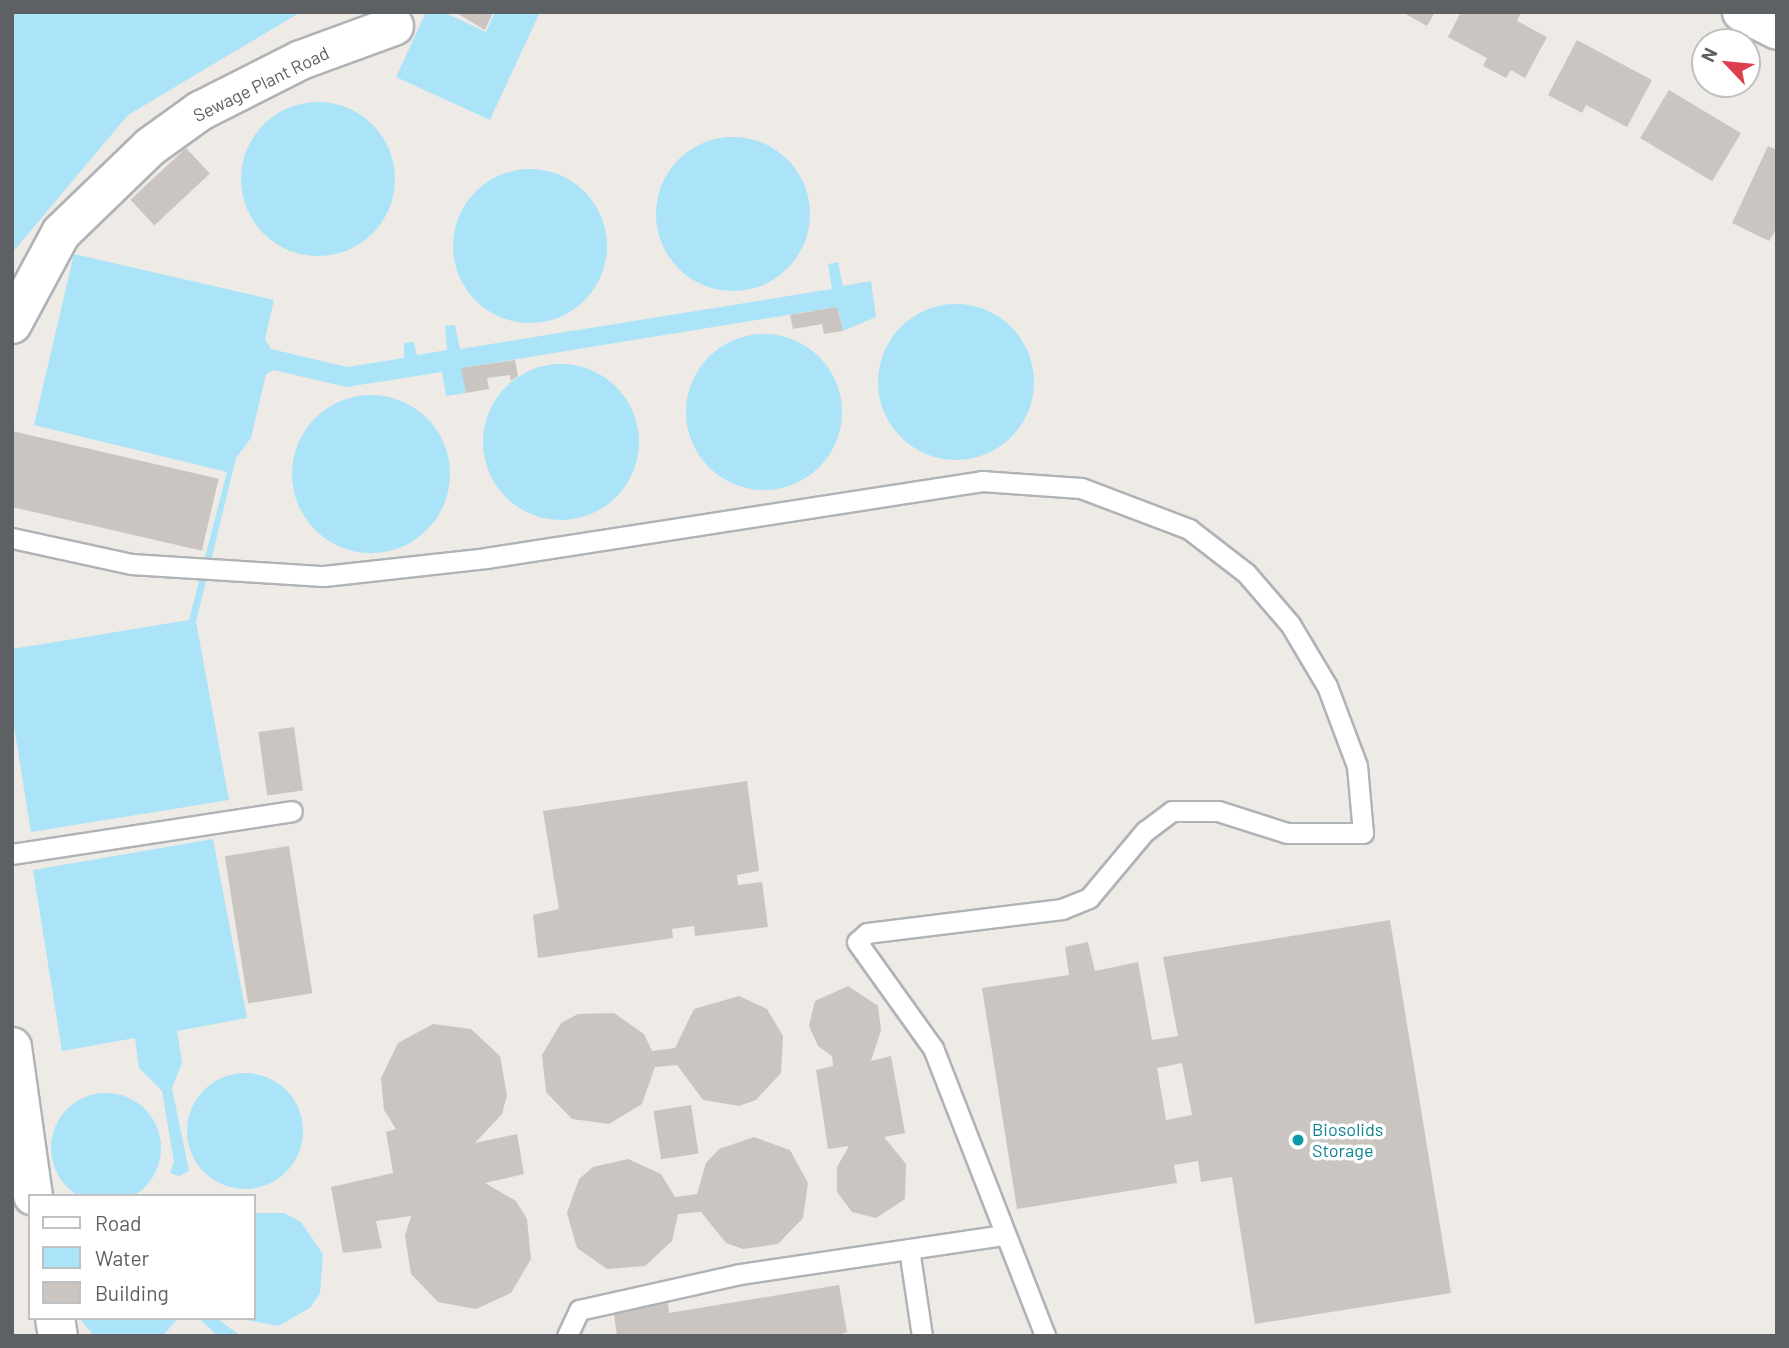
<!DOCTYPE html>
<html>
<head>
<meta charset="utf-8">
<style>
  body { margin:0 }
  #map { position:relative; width:1789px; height:1348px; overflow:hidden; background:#eeeae5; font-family:Barlow,sans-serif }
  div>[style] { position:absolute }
  .water>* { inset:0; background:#abe4f8 }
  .round { border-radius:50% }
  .building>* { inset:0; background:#cac5c1; transform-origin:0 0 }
  .roads { filter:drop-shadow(2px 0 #b0b3b6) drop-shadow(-2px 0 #b0b3b6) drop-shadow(0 2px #b0b3b6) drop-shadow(0 -2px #b0b3b6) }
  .lane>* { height:19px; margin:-9.5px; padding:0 9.5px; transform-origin:9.5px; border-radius:9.5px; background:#fff }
  .street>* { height:38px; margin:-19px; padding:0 19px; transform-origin:19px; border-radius:19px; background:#fff }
  .dots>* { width:19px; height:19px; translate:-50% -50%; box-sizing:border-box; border:4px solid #fff; border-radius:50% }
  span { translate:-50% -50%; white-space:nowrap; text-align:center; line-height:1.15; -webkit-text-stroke:7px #fff; paint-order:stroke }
  .street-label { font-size:18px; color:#5d6164 }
  .culture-label { font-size:18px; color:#0d838f }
  .left { translate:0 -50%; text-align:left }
  .frame { position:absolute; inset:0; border:14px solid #5d6164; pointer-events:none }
  .legend { position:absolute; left:28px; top:1194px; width:228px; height:126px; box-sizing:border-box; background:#fff; border:2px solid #bec0c1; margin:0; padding:9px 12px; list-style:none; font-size:21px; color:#5d6164 }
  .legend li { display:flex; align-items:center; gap:14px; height:35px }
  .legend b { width:35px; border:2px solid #bec0c1 }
  .north { position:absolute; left:1691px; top:28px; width:70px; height:70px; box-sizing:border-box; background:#fff; border:2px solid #bec0c1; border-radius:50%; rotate:296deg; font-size:19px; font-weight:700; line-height:28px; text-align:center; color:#5d6164 }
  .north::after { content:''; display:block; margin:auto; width:24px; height:32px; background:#db3e4d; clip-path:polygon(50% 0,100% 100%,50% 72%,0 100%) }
</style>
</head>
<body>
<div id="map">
  <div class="water">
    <i style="clip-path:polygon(12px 12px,301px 12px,128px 115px,12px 253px)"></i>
    <i style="clip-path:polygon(426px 12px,443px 12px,486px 32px,495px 12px,540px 12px,490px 120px,396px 77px)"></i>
    <i class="round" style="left:241px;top:102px;width:154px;height:154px"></i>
    <i class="round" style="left:656px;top:137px;width:154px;height:154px"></i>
    <i class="round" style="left:453px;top:169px;width:154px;height:154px"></i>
    <i style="clip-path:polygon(74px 254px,274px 300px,265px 339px,271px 349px,347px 367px,404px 358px,404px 343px,414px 342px,417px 355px,447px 350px,445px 326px,455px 325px,460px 349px,832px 289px,828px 264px,838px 262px,843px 286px,871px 281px,876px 317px,843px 331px,837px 307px,462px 368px,466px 393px,446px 396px,442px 372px,346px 387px,274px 370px,266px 374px,251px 438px,236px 458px,196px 622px,229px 800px,31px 832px,12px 714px,12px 649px,189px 620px,227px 472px,34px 425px)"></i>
    <i class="round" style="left:878px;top:304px;width:156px;height:156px"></i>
    <i class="round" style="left:686px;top:334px;width:156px;height:156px"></i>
    <i class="round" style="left:483px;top:364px;width:156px;height:156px"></i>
    <i class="round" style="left:292px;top:395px;width:158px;height:158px"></i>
    <i style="clip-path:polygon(213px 839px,247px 1018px,177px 1031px,182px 1063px,172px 1088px,189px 1171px,179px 1176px,170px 1173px,174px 1162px,162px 1091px,139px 1068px,135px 1038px,62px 1051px,33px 870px)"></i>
    <i class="round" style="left:187px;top:1073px;width:116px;height:116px"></i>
    <i class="round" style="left:51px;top:1093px;width:110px;height:110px"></i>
    <i style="clip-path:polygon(254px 1213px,284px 1213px,301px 1222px,323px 1254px,320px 1293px,310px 1308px,278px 1326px,237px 1318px,254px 1318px)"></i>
    <i style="clip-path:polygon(79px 1318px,178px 1318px,163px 1336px,94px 1336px)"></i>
    <i style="clip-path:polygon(199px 1318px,216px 1318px,241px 1336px,217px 1336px)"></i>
  </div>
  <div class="building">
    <i style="clip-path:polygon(455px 12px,493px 12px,485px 30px)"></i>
    <i style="clip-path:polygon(1402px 12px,1435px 12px,1427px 26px)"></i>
    <i style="clip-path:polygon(1461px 12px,1521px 12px,1517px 21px,1547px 37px,1525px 78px,1511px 70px,1506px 78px,1483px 66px,1487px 58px,1448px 37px)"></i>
    <i style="clip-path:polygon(1577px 40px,1652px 80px,1627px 127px,1586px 105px,1582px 113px,1548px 95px)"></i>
    <i style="left:1669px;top:90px;width:84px;height:56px;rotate:31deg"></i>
    <i style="clip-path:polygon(1768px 146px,1777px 150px,1777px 228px,1769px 241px,1732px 223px)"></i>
    <i style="left:186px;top:148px;width:35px;height:76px;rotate:47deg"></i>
    <i style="clip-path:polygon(837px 307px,843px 331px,824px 334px,822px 324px,793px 329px,790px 315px)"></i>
    <i style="clip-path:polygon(515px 360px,518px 376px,511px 381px,510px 375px,487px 378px,489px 389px,466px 393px,461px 368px)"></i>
    <i style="left:12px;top:431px;width:212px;height:74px;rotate:13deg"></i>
    <i style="left:294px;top:727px;width:64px;height:36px;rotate:82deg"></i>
    <i style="clip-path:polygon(747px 781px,759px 871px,737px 875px,738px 885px,762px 882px,768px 927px,695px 936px,694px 926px,672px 929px,673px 938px,538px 958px,533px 915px,559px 909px,543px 811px)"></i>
    <i style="left:289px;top:846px;width:149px;height:65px;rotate:81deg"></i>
    <i style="clip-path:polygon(evenodd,1390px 920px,1451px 1293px,1255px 1324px,1232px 1177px,1201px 1182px,1198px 1161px,1174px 1165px,1177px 1183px,1017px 1209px,982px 988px,1069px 975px,1065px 947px,1088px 942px,1095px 971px,1138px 962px,1152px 1040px,1178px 1036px,1163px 957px,1390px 920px,1182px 1063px,1192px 1115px,1166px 1120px,1157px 1068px,1182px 1063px)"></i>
    <i style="clip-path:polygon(848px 986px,878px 1006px,881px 1030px,871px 1061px,891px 1056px,905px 1133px,884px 1137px,906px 1164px,905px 1199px,876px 1218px,852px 1212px,837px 1192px,837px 1167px,849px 1146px,828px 1149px,816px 1070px,833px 1066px,832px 1056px,818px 1046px,809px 1026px,815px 1001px)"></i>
    <i style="clip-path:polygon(739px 996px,767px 1009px,783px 1036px,781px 1073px,756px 1100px,739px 1106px,703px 1100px,677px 1065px,655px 1067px,642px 1104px,609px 1124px,572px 1119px,546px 1092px,542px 1055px,561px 1023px,578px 1014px,614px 1013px,644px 1034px,652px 1051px,675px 1048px,694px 1009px)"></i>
    <i style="clip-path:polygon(433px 1024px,471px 1029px,500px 1056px,507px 1095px,502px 1114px,475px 1143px,517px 1134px,524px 1174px,485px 1183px,516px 1201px,527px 1219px,531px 1259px,511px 1293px,476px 1309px,438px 1302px,411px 1274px,405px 1236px,411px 1216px,376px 1221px,382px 1248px,343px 1253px,331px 1187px,393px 1173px,386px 1132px,396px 1129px,384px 1110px,381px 1078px,398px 1043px)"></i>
    <i style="left:691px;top:1105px;width:49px;height:38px;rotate:81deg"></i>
    <i style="clip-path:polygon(754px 1137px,790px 1150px,808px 1183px,803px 1218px,778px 1244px,743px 1249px,726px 1243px,701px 1212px,678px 1214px,672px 1241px,645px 1266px,607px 1269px,577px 1248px,567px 1213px,579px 1179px,593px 1167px,628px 1159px,661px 1174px,675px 1197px,697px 1194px,706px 1163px,719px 1149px)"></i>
    <i style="clip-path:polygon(839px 1285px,847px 1332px,834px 1336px,617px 1336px,614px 1314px,668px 1303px,669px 1313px)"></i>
  </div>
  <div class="roads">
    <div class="lane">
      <i style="left:12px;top:538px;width:122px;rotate:12.3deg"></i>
      <i style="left:131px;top:564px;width:193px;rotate:3.6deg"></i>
      <i style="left:324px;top:576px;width:163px;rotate:-6.3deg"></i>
      <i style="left:486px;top:558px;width:502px;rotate:-8.82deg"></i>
      <i style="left:982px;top:481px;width:99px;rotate:4deg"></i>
      <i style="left:1081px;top:488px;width:116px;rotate:20.8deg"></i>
      <i style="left:1189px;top:529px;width:72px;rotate:37.7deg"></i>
      <i style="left:1246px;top:573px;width:67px;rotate:49.2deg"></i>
      <i style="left:1290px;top:624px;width:72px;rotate:59.2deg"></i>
      <i style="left:1327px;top:686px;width:85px;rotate:69.4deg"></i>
      <i style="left:1357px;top:766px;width:67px;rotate:84.9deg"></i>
      <i style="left:1363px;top:833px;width:76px;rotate:180deg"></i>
      <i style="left:1287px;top:833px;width:72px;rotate:-162.3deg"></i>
      <i style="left:1218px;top:811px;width:46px;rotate:180deg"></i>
      <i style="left:1172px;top:811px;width:34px;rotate:143deg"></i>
      <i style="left:1145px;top:831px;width:87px;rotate:129.9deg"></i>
      <i style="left:1089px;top:898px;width:29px;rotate:158deg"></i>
      <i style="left:1062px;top:909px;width:196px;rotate:173deg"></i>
      <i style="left:867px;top:933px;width:13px;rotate:138deg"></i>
      <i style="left:857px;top:942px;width:130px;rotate:54.4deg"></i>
      <i style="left:933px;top:1048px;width:309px;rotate:68.7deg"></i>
      <i style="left:12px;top:854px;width:283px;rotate:-8.7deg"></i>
      <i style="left:909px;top:1249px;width:88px;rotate:81.5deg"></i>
      <i style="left:567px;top:1336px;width:29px;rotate:-65deg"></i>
      <i style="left:579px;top:1310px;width:165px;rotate:-12.6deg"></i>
      <i style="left:740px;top:1274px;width:268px;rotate:-8.4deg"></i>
    </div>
    <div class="street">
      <i style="left:1742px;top:12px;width:39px;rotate:27deg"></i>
      <i style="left:12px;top:324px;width:103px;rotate:-61.7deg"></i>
      <i style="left:61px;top:233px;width:124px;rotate:-44deg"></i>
      <i style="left:150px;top:147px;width:62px;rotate:-35.8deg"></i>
      <i style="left:200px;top:111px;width:113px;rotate:-26.8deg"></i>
      <i style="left:301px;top:60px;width:99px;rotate:-20.1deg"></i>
      <i style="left:12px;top:1047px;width:150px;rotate:82deg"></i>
      <i style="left:55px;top:1318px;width:18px;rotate:81deg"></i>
    </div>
  </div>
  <div class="dots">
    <i style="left:1298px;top:1140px;background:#0f9aa8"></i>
  </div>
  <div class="street-label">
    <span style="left:261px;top:84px;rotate:-26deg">Sewage Plant Road</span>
  </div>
  <div class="culture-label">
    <span class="left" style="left:1312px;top:1140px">Biosolids<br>Storage</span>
  </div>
  <div class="frame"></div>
  <ul class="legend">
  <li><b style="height:9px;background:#fff"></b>Road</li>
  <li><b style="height:19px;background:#abe4f8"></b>Water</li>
  <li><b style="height:19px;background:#cac5c1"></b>Building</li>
  </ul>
  <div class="north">N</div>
</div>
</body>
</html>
